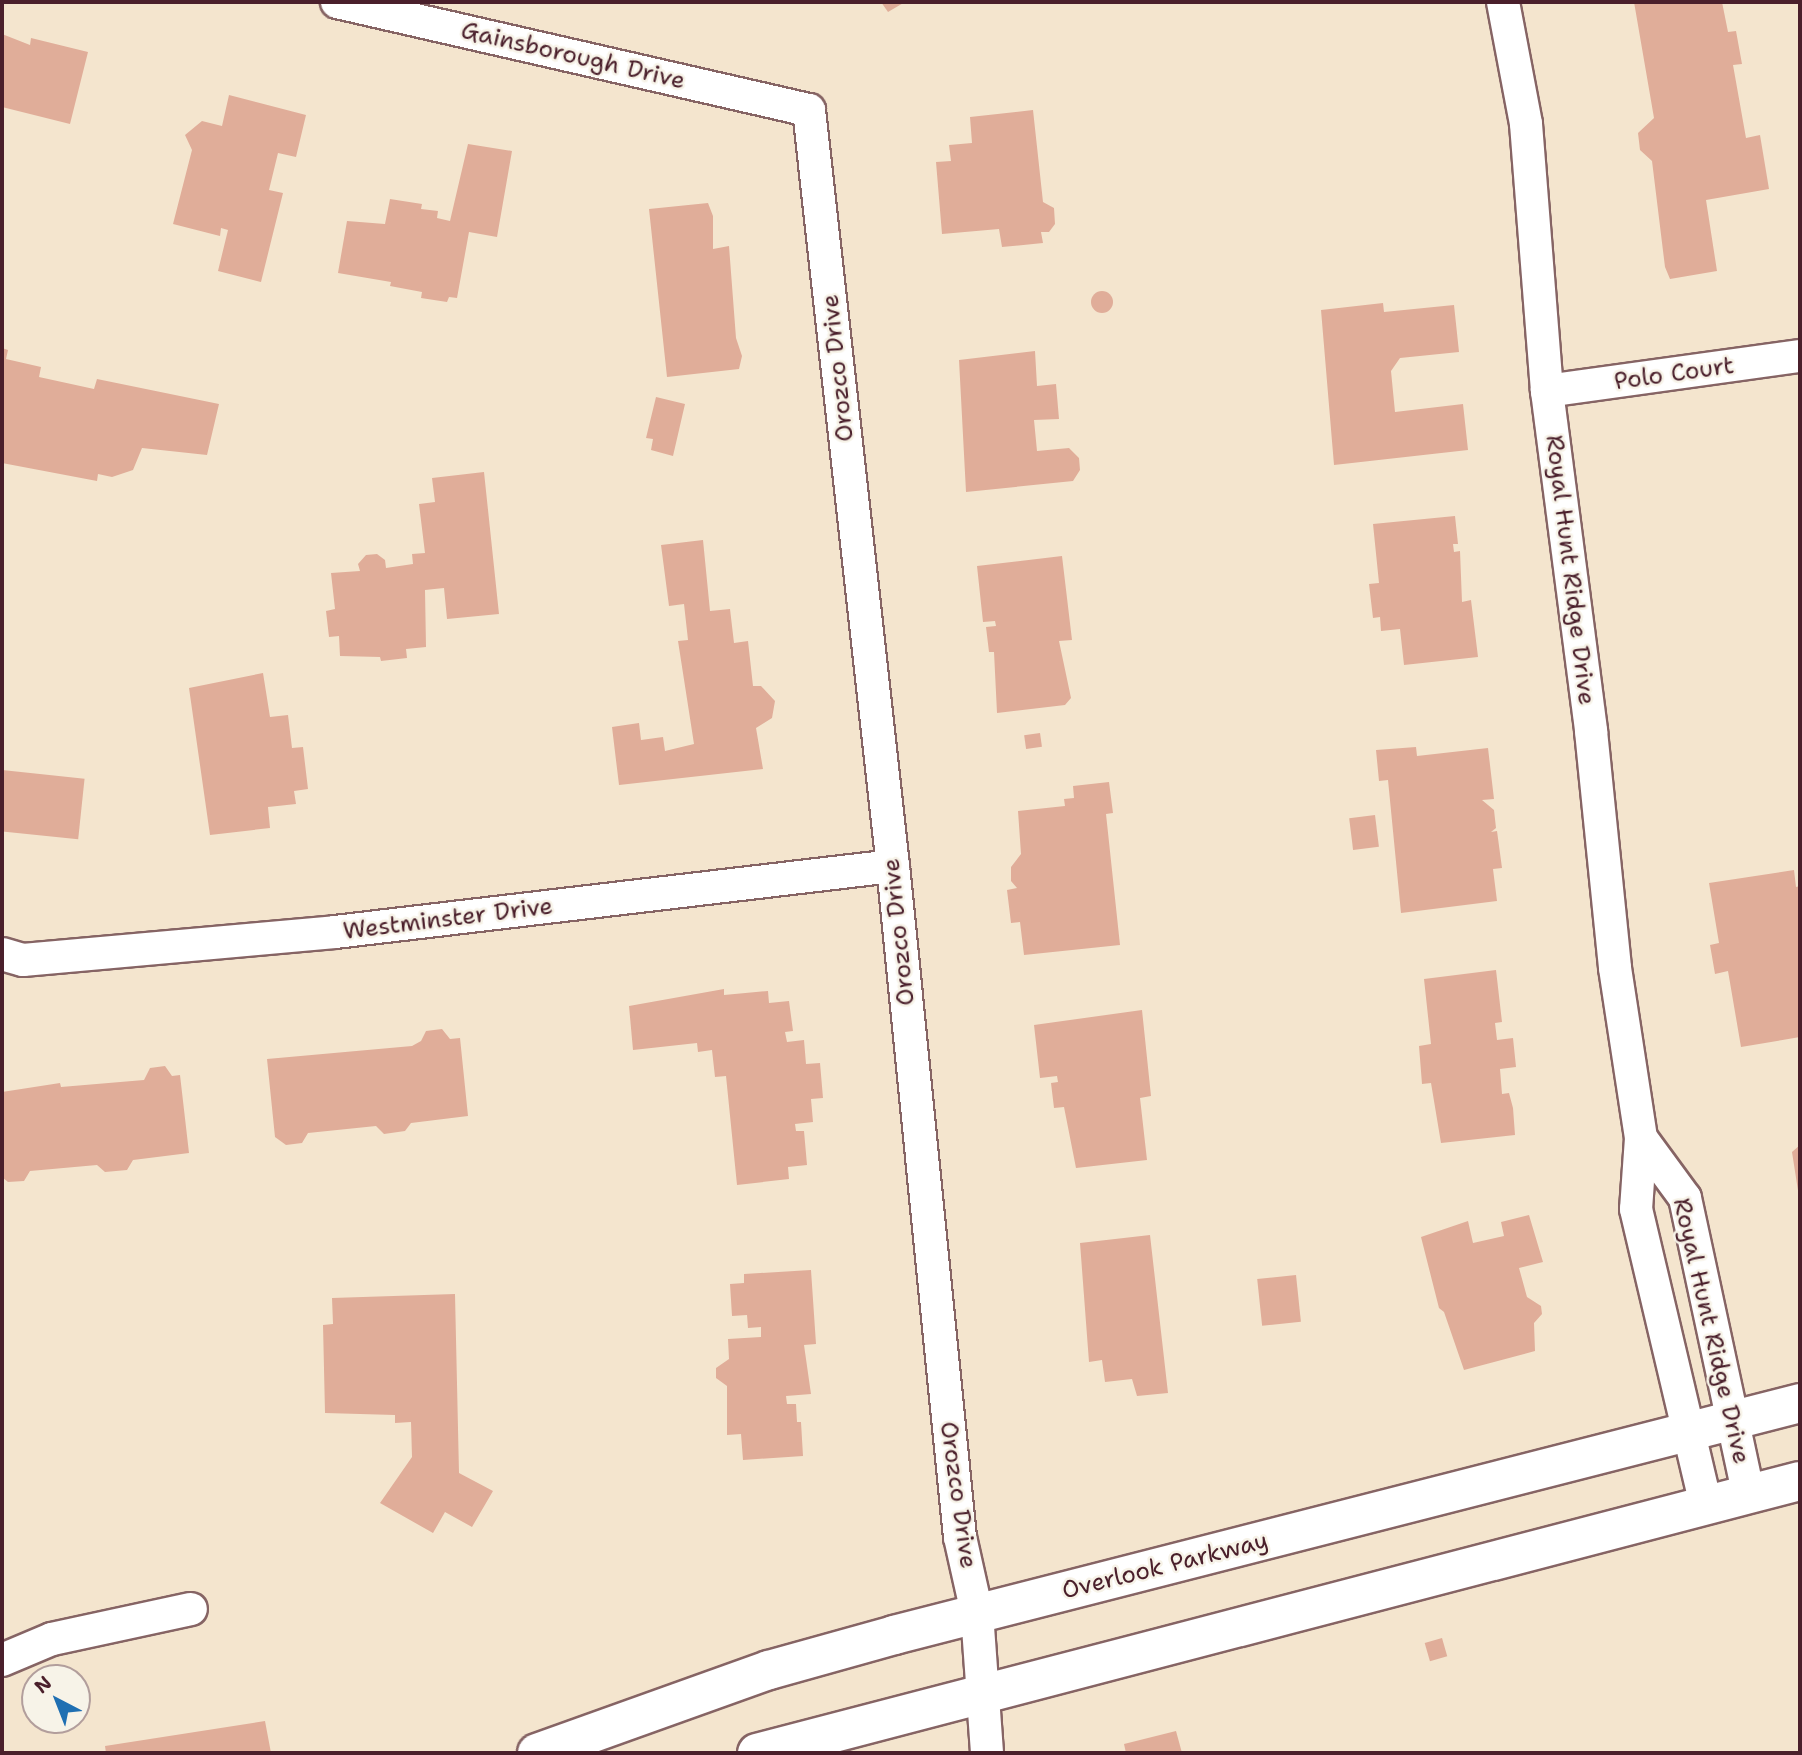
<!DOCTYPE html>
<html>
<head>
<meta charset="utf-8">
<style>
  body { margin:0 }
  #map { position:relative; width:1802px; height:1755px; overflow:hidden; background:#f4e5ce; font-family:"Shantell Sans",sans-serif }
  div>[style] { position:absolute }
  .building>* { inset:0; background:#e0ad99; transform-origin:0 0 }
  .round { border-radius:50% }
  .roads { filter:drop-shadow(2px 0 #866464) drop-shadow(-2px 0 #866464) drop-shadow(0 2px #866464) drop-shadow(0 -2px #866464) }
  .minor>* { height:32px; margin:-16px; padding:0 16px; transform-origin:16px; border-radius:16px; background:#fff }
  .tertiary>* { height:38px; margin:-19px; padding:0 19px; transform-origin:19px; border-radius:19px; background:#fff }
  span { translate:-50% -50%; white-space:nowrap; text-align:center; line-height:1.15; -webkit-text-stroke:5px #f7f3e8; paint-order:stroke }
  .street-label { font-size:24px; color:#4a1f2b }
  .frame { position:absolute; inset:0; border:4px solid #4a1f2b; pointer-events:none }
  .north { position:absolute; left:21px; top:1664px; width:70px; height:70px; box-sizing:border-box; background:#f7f3e8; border:2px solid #b29e9c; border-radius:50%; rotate:318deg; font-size:19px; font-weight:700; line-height:28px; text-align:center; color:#4a1f2b }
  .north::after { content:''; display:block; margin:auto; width:24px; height:32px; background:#1f6fb2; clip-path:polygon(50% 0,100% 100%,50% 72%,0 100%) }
</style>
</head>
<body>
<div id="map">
  <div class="building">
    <i style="clip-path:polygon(881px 2px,905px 2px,888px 12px)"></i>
    <i style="clip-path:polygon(1634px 2px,1722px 2px,1728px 32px,1736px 31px,1742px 64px,1733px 65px,1746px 138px,1760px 135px,1769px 189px,1706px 200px,1717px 271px,1670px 279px,1665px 267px,1652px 161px,1640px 150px,1638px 133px,1654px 118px)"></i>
    <i style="clip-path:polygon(2px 34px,30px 45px,31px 38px,88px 52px,70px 124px,2px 107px)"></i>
    <i style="clip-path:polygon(229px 95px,306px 115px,296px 157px,278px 153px,269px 190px,283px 193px,261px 282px,218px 271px,228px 230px,221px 228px,220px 236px,173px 224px,192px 150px,185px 135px,202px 121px,222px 126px)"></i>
    <i style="clip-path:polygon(1033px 110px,1043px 202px,1054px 208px,1055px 224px,1049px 232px,1041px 232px,1043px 243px,1002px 247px,999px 229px,942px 234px,936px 162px,951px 161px,949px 145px,972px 143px,970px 117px)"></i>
    <i style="clip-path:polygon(468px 144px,512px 151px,497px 237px,469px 232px,457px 298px,449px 297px,447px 302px,421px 298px,422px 292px,390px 286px,391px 282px,338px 273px,347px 221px,385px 224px,390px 199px,422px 204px,421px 209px,438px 211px,437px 218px,450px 221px)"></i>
    <i style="clip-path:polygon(708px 203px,713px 216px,713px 249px,729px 246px,736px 338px,742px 356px,739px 369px,667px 377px,649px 209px)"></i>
    <i class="round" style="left:1091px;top:291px;width:22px;height:22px"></i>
    <i style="clip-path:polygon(1383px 303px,1384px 312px,1454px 305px,1459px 352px,1400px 358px,1391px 371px,1395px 412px,1463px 404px,1468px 450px,1334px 465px,1321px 310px)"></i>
    <i style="clip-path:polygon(2px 348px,8px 350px,6px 359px,41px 367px,39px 377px,94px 389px,97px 379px,219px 404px,207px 455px,142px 448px,133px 470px,112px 477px,98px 474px,97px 481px,2px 463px)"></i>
    <i style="clip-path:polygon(1035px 351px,1037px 386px,1056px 384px,1059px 419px,1034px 420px,1037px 451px,1069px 448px,1079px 458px,1080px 470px,1073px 481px,966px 492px,959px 360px)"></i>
    <i style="clip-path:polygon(656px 397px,685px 404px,673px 456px,651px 450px,653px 439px,646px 438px)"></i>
    <i style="clip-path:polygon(484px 472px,499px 614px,447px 619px,444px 588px,425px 590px,426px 647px,406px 649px,407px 658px,381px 661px,380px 657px,340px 656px,339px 636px,329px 637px,326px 611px,335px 609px,331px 573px,360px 571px,358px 564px,366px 555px,377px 554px,385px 560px,386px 568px,413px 564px,412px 554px,425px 553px,419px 504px,435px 502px,432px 478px)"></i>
    <i style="clip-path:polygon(1455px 516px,1458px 544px,1453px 544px,1454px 552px,1460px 551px,1462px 602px,1471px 600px,1478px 657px,1404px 665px,1400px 629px,1381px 631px,1380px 617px,1373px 618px,1369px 584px,1379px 583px,1373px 524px)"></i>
    <i style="clip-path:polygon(703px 540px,710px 611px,730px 609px,734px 643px,748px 641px,753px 686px,761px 686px,775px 701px,772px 718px,756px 728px,763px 769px,619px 785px,612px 727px,639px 723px,641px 740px,663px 737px,665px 751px,694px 744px,678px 641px,688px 640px,684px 604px,669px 606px,661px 545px)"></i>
    <i style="clip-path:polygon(1062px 556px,1072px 640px,1059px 641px,1071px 698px,1065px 705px,997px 713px,994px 652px,989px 652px,986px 627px,996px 626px,995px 621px,983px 622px,977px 566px)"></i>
    <i style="clip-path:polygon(263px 673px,270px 717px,288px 715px,292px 748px,303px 747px,308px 789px,294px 791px,296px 804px,268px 807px,270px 828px,210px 835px,189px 688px)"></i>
    <i style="left:1040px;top:733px;width:14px;height:16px;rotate:82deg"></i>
    <i style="clip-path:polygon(1416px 747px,1417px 756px,1488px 748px,1494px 799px,1482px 800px,1494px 810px,1496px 828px,1491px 832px,1497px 831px,1502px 868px,1493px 869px,1497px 901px,1401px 913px,1388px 780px,1379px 781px,1376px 750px)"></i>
    <i style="left:2px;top:770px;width:83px;height:61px;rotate:6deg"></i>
    <i style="clip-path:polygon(1109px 782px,1113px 813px,1106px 814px,1120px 945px,1024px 955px,1020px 922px,1011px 923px,1007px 890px,1017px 888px,1011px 881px,1011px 867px,1021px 854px,1018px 811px,1065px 806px,1064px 799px,1074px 798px,1073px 786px)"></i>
    <i style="left:1375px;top:815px;width:32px;height:26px;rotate:83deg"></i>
    <i style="clip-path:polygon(1794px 870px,1796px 887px,1800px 886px,1800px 1037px,1741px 1047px,1728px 971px,1715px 974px,1710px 945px,1719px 943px,1709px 883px)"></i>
    <i style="clip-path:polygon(1496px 970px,1502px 1022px,1495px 1023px,1497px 1040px,1513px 1038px,1516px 1067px,1500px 1069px,1502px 1094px,1509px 1093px,1513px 1108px,1515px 1135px,1441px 1143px,1431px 1083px,1422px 1084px,1419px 1046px,1431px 1044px,1424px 979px)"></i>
    <i style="clip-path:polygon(724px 989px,724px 995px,768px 991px,769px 1003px,789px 1001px,793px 1031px,785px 1032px,787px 1042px,804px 1040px,806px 1064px,820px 1063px,823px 1098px,811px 1099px,813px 1122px,795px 1124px,796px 1131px,804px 1131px,807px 1165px,788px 1167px,789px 1179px,737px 1185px,726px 1076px,715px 1077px,712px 1050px,698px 1052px,697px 1043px,633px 1050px,629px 1006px)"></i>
    <i style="clip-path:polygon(1142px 1010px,1151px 1096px,1140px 1098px,1147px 1160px,1076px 1168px,1064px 1107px,1054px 1108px,1051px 1083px,1058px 1082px,1057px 1076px,1040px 1078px,1034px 1025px)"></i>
    <i style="clip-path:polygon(442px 1029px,450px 1039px,460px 1038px,468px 1116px,411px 1123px,405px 1131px,384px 1134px,376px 1126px,308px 1133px,302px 1143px,286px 1145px,275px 1137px,267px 1059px,412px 1046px,421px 1041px,426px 1031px)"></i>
    <i style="clip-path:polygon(165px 1066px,172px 1076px,180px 1075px,189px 1153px,133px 1160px,127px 1170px,105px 1172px,97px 1165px,30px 1171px,24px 1181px,8px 1182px,2px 1177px,2px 1092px,60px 1083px,61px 1087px,144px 1080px,150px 1068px)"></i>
    <i style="clip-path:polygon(1800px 1145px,1800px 1197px,1799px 1197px,1792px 1152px)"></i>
    <i style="clip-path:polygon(1529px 1215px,1543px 1262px,1519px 1268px,1527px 1297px,1541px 1306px,1542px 1314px,1534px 1323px,1535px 1351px,1464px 1370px,1444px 1312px,1439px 1308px,1421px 1237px,1468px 1221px,1473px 1243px,1504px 1236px,1501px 1222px)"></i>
    <i style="clip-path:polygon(1150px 1235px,1168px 1393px,1137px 1396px,1132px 1379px,1105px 1382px,1102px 1360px,1089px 1362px,1080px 1243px)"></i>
    <i style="clip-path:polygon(811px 1270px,816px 1344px,804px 1345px,811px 1394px,786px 1396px,787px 1404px,796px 1404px,797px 1422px,801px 1422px,803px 1456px,743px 1460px,741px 1434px,727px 1435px,727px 1386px,716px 1378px,716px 1368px,729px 1359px,728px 1339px,761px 1337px,761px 1327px,748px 1328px,747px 1315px,732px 1316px,730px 1284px,744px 1283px,744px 1274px)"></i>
    <i style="left:1296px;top:1275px;width:47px;height:39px;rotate:84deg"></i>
    <i style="clip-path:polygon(455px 1294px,459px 1473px,493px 1491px,472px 1527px,445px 1512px,433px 1533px,380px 1503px,412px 1457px,411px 1422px,395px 1423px,395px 1415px,325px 1413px,323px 1325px,333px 1324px,332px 1298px)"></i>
    <i style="left:1442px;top:1638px;width:19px;height:18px;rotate:74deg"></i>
    <i style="clip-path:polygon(265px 1721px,271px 1753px,106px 1753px,105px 1746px)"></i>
    <i style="clip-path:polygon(1176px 1731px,1182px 1753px,1126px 1753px,1124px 1744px)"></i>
  </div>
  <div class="roads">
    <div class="minor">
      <i style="left:337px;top:2px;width:484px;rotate:12.9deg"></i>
      <i style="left:809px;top:110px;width:761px;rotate:83.66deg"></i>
      <i style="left:893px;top:866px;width:674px;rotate:84.3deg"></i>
      <i style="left:960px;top:1537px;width:78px;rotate:77.4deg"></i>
      <i style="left:977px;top:1613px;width:140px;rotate:85.9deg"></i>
      <i style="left:1503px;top:2px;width:124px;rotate:79.3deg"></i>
      <i style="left:1526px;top:124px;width:268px;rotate:85.5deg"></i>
      <i style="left:1547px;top:391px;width:343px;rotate:82.6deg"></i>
      <i style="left:1591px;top:731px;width:238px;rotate:84.2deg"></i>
      <i style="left:1615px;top:968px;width:172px;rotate:81.3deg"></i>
      <i style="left:1641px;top:1138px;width:71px;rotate:94deg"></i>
      <i style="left:1636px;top:1209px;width:304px;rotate:76.7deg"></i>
      <i style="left:1547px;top:391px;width:255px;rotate:-7.9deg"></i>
      <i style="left:2px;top:954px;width:22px;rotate:16deg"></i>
      <i style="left:23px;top:960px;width:313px;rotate:-5.1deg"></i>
      <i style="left:335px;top:932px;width:562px;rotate:-6.75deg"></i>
      <i style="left:1641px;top:1138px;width:74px;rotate:53.7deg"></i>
      <i style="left:1685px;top:1198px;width:302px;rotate:77.9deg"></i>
      <i style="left:2px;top:1660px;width:54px;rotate:-22.8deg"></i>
      <i style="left:52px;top:1639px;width:142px;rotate:-12.2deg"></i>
    </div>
    <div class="tertiary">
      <i style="left:537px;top:1753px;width:246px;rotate:-19.7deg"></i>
      <i style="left:769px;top:1670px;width:130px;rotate:-15.6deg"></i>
      <i style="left:894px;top:1635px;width:935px;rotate:-14.36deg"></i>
      <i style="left:757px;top:1753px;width:1078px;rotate:-14.62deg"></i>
    </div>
  </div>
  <div class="street-label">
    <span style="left:573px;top:56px;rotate:13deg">Gainsborough Drive</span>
    <span style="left:838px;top:368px;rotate:-96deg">Orozco Drive</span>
    <span style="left:1674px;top:374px;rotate:-8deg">Polo Court</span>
    <span style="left:1570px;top:570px;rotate:83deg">Royal Hunt Ridge Drive</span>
    <span style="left:448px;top:919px;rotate:-7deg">Westminster Drive</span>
    <span style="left:899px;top:932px;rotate:-96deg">Orozco Drive</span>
    <span style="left:1711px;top:1331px;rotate:77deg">Royal Hunt Ridge Drive</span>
    <span style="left:958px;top:1495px;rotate:82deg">Orozco Drive</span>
    <span style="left:1165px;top:1566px;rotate:-14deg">Overlook Parkway</span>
  </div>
  <div class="frame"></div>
  <div class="north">N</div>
</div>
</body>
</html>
